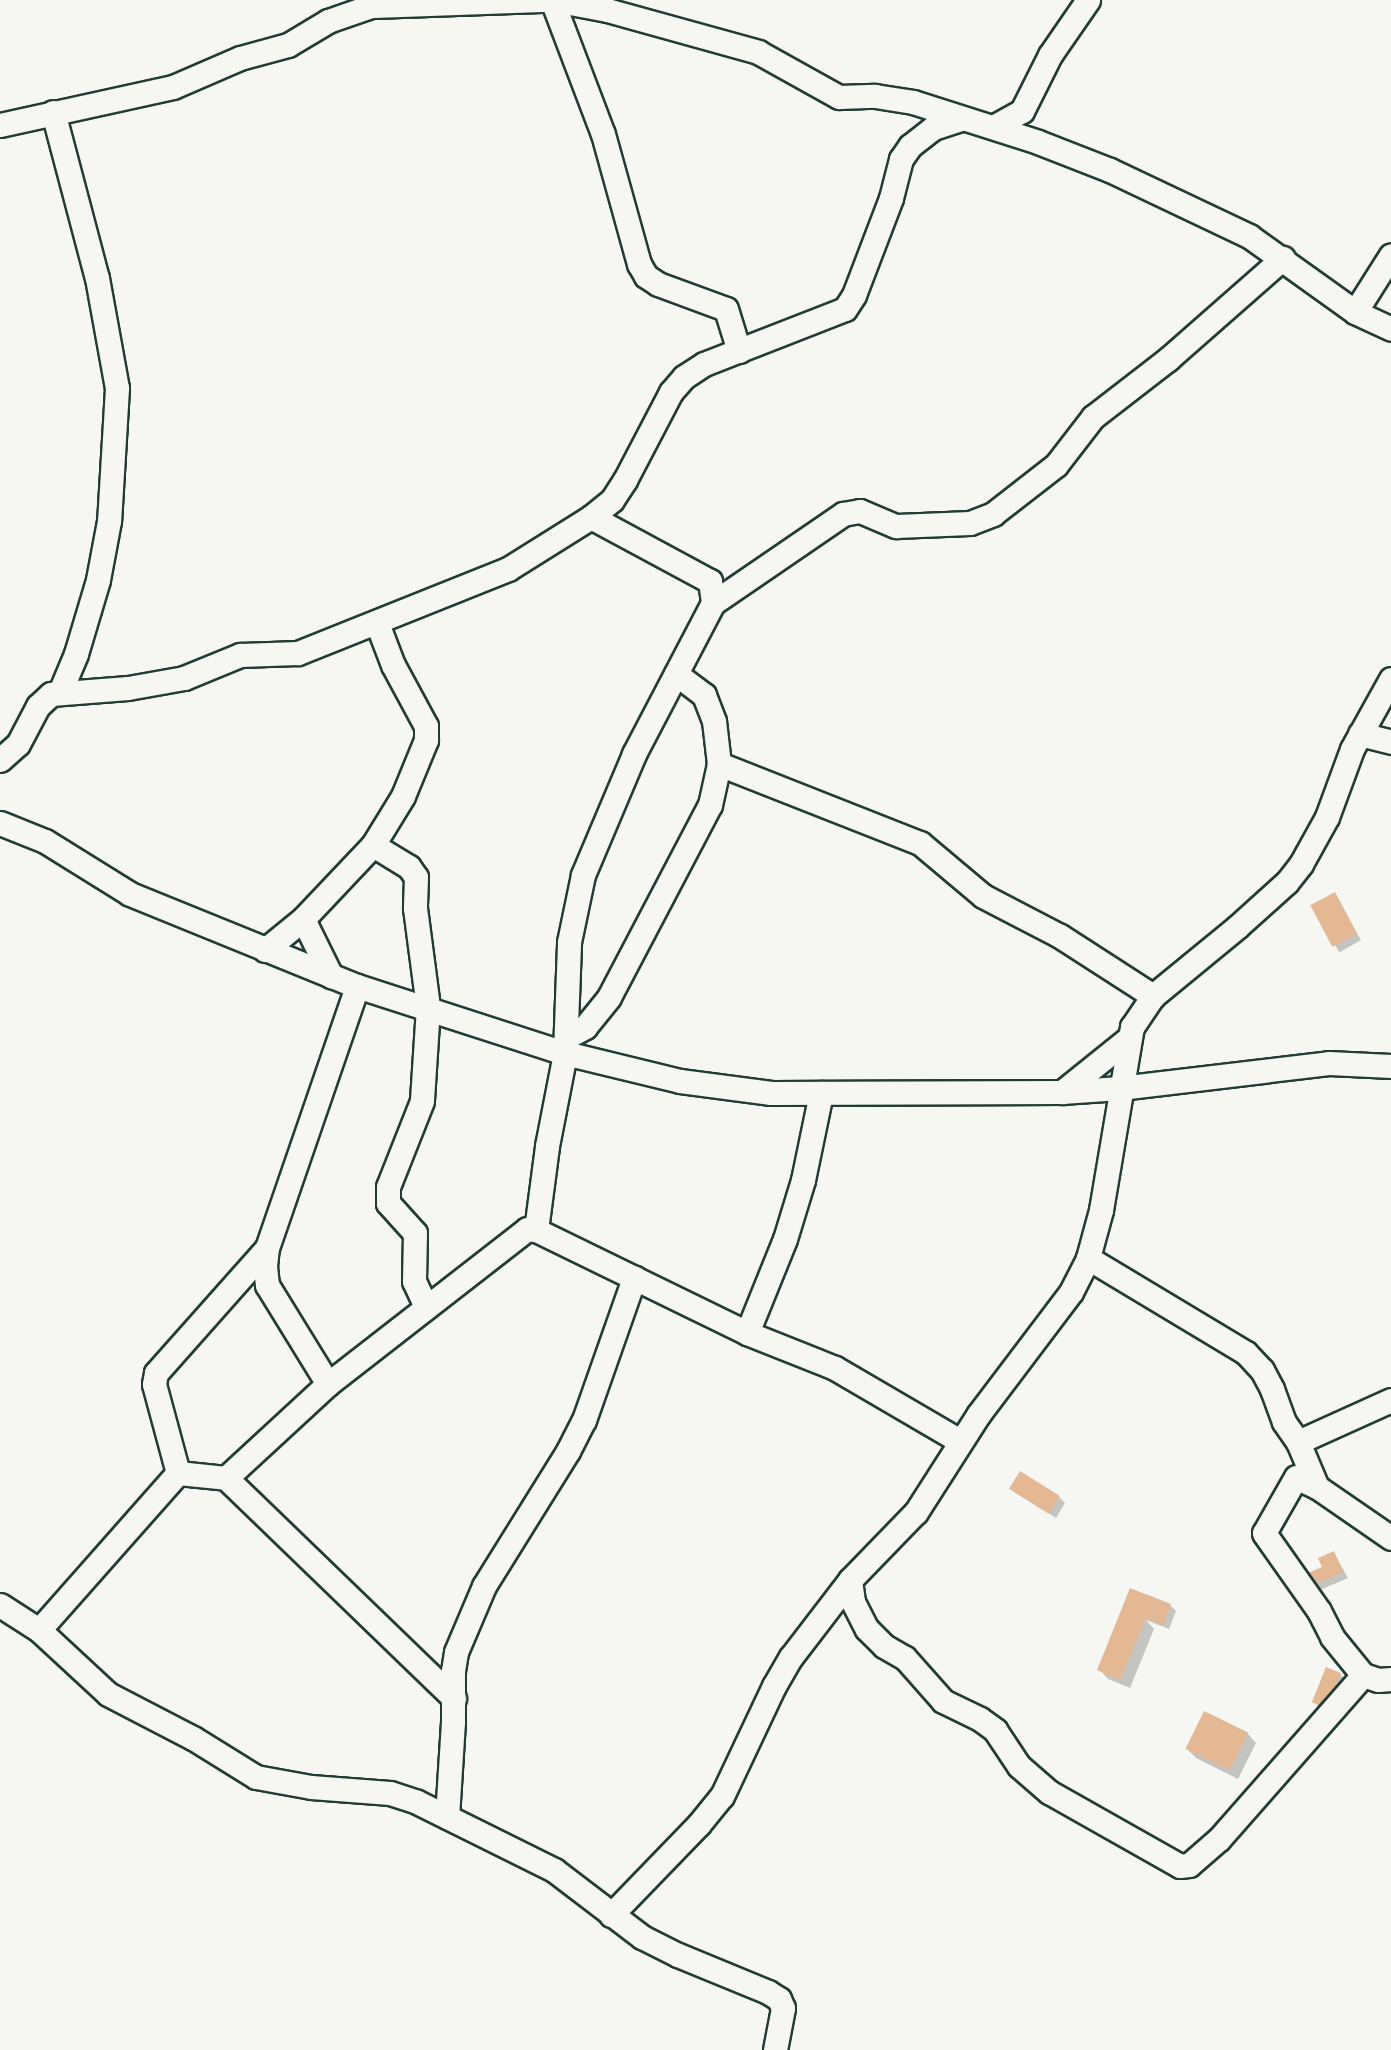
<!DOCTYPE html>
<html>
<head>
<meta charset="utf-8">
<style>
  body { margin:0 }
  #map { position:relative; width:1391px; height:2050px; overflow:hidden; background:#f6f6f2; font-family:"Playpen Sans",sans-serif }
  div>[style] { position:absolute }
  .shadow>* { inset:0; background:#0003; transform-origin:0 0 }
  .building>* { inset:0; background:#e3b893; transform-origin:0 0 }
  .roads { filter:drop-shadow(2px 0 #1f3d34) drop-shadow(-2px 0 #1f3d34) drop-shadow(0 2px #1f3d34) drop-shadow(0 -2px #1f3d34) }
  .minor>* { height:23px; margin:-11.5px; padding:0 11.5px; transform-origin:11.5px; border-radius:11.5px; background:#f6f6f2 }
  span { translate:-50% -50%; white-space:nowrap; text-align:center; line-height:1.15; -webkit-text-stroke:7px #f6f6f2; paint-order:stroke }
</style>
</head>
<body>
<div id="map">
  <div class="shadow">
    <i style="left:1335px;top:895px;width:52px;height:25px;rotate:60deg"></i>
    <i style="clip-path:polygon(1011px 1489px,1059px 1497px,1065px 1503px,1056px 1518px)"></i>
    <i style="clip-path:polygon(1334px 1553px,1348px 1578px,1320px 1590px,1314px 1584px)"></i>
    <i style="clip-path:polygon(1131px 1590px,1170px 1605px,1176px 1611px,1169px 1629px,1146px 1620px,1154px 1629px,1130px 1688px,1108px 1679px,1099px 1669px)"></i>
    <i style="left:1340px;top:1674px;width:8px;height:38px;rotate:45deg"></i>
    <i style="clip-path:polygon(1247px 1733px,1256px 1743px,1238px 1779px,1196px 1758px,1187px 1749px)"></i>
  </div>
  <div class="building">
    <i style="left:1335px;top:892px;width:47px;height:28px;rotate:62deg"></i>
    <i style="left:1020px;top:1471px;width:47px;height:21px;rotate:32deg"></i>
    <i style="clip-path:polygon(1334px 1551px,1343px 1572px,1313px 1585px,1308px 1573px,1322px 1567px,1318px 1558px)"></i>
    <i style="clip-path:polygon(1130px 1588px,1171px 1604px,1163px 1625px,1146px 1618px,1120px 1680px,1097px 1670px)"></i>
    <i style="left:1326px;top:1667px;width:16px;height:38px;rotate:22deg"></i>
    <i style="left:1204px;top:1711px;width:49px;height:42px;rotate:26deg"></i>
  </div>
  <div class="roads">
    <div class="minor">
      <i style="left:552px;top:0;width:143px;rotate:69.2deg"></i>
      <i style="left:603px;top:134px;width:135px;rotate:74.5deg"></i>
      <i style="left:639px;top:264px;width:14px;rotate:60deg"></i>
      <i style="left:646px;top:276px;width:14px;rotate:34deg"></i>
      <i style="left:658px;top:284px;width:72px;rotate:20.2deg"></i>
      <i style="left:726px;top:309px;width:44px;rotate:72.8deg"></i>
      <i style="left:554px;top:0;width:54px;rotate:10.7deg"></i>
      <i style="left:607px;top:10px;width:157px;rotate:15.5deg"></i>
      <i style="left:758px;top:52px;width:93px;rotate:29.1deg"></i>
      <i style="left:839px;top:97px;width:36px;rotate:-2deg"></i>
      <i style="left:875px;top:96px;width:38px;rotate:9deg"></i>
      <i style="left:913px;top:102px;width:131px;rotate:17.7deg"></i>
      <i style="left:1038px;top:142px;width:77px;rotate:21.3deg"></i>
      <i style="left:1110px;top:170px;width:154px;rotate:25.4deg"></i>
      <i style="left:1249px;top:236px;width:130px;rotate:35.6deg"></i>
      <i style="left:1355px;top:312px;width:40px;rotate:25deg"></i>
      <i style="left:53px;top:112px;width:172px;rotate:75.2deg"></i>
      <i style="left:97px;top:278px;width:112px;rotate:79.7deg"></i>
      <i style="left:117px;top:388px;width:133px;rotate:93.4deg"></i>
      <i style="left:109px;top:521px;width:60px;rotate:100.6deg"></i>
      <i style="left:98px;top:580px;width:77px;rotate:106.6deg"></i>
      <i style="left:76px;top:654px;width:41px;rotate:112.8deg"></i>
      <i style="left:0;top:125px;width:177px;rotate:-12.4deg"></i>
      <i style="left:173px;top:87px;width:73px;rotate:-23.4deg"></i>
      <i style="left:240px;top:58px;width:50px;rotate:-15.2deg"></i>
      <i style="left:288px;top:45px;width:47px;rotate:-31deg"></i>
      <i style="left:328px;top:21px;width:46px;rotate:-19.2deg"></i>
      <i style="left:371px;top:6px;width:173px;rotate:-2deg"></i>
      <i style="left:993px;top:127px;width:33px;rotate:-29deg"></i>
      <i style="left:1022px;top:111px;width:63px;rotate:-63.4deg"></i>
      <i style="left:1050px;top:55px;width:67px;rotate:-55.4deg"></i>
      <i style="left:1355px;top:312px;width:67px;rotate:-57.7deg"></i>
      <i style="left:591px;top:517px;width:135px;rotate:28.3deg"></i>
      <i style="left:710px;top:581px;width:22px;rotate:82deg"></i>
      <i style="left:1360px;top:734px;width:32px;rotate:14deg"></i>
      <i style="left:0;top:760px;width:24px;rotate:-42deg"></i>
      <i style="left:18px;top:744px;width:43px;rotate:-62.2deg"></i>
      <i style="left:38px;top:706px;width:18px;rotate:-43deg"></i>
      <i style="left:51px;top:694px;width:77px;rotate:-4.5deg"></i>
      <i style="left:128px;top:688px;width:57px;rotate:-10.1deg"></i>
      <i style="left:184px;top:678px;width:61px;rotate:-22.3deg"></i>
      <i style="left:240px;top:655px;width:58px;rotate:-2deg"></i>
      <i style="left:298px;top:653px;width:226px;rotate:-21.8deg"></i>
      <i style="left:508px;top:569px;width:98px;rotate:-32.1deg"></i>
      <i style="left:591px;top:517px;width:27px;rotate:-39deg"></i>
      <i style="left:612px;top:500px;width:24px;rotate:-57deg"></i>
      <i style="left:625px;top:480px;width:99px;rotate:-62.4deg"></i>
      <i style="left:671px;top:392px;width:20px;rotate:-49deg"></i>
      <i style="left:684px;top:377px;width:24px;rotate:-33deg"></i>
      <i style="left:704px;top:364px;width:151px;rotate:-21.3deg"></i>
      <i style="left:845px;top:309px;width:17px;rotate:-57deg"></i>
      <i style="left:854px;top:295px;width:104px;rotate:-69.1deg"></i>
      <i style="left:891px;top:198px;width:40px;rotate:-75.6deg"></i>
      <i style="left:901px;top:159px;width:16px;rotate:-55deg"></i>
      <i style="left:910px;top:146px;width:29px;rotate:-38deg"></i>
      <i style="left:933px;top:128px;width:29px;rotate:-18deg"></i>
      <i style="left:719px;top:764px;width:216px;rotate:21.5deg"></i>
      <i style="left:920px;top:843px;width:82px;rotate:40.1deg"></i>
      <i style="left:983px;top:896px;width:87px;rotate:27.5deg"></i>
      <i style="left:1060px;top:936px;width:111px;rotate:32.8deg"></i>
      <i style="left:0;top:823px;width:48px;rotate:21.8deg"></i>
      <i style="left:45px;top:841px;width:100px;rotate:31.9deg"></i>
      <i style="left:130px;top:894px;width:245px;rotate:22.1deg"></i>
      <i style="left:357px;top:986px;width:219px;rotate:17.9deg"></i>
      <i style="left:565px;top:1053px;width:118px;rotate:13.7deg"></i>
      <i style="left:680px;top:1081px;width:92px;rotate:7.5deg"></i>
      <i style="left:771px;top:1093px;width:291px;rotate:-0.2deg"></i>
      <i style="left:1062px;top:1092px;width:58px;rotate:-3.9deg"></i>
      <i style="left:1120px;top:1088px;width:210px;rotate:-6.8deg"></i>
      <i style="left:1329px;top:1063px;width:62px;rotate:2.8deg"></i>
      <i style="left:373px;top:845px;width:42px;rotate:31.4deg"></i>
      <i style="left:409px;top:867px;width:12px;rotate:55deg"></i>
      <i style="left:416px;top:877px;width:31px;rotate:92deg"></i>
      <i style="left:415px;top:908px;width:100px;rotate:82.5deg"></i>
      <i style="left:428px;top:1007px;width:94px;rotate:93.7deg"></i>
      <i style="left:422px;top:1101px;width:92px;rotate:111.6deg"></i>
      <i style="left:388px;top:1187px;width:16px;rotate:90deg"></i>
      <i style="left:388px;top:1203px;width:40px;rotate:48deg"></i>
      <i style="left:415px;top:1233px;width:48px;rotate:91.2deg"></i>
      <i style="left:414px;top:1281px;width:29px;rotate:65deg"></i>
      <i style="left:303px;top:919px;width:64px;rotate:63.8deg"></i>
      <i style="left:265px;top:950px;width:49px;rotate:-39.2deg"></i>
      <i style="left:303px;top:919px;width:102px;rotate:-46.6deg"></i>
      <i style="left:373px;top:845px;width:57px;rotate:-58.5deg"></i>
      <i style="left:403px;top:796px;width:61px;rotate:-67.7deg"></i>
      <i style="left:426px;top:740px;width:14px;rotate:-90deg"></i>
      <i style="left:426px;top:726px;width:69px;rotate:-118.4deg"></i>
      <i style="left:393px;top:665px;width:45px;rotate:-110.9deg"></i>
      <i style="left:567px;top:1037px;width:21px;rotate:-29deg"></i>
      <i style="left:585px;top:1027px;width:38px;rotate:-51deg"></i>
      <i style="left:609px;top:997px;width:217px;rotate:-62.3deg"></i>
      <i style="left:710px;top:805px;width:42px;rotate:-77.6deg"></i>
      <i style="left:719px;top:764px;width:43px;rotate:-96.6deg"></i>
      <i style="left:714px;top:721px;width:28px;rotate:-111deg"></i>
      <i style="left:704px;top:695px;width:35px;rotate:-143deg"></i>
      <i style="left:1062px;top:1092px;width:85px;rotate:-38.8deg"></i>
      <i style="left:536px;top:1230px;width:85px;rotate:-82.5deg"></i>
      <i style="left:547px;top:1146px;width:95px;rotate:-79deg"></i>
      <i style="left:565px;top:1053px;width:111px;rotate:-87.9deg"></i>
      <i style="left:569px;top:942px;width:68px;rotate:-78.2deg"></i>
      <i style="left:583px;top:875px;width:131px;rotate:-67.1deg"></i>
      <i style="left:634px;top:754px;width:170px;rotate:-62.4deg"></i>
      <i style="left:713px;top:603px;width:158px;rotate:-34.4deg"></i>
      <i style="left:843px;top:514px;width:17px;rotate:-10deg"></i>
      <i style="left:860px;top:511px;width:39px;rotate:23deg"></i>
      <i style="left:896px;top:526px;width:74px;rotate:-2.3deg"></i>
      <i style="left:970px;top:523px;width:25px;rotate:-21deg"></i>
      <i style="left:993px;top:514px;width:80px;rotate:-37.9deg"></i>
      <i style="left:1056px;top:465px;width:61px;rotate:-52.4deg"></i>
      <i style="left:1093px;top:417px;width:95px;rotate:-37.7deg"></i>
      <i style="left:1168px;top:359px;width:153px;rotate:-41.3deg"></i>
      <i style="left:1088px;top:1258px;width:184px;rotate:31deg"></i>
      <i style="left:1246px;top:1353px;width:23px;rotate:47deg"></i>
      <i style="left:1262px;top:1370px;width:21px;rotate:62deg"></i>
      <i style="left:1272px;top:1389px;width:35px;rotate:70deg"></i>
      <i style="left:1284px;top:1422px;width:24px;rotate:55deg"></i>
      <i style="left:1298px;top:1442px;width:49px;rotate:67.1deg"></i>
      <i style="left:747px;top:1333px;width:101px;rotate:-68deg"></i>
      <i style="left:785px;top:1239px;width:62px;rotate:-73deg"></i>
      <i style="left:803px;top:1180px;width:89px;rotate:-78.3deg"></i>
      <i style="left:328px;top:1384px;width:116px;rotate:-121.6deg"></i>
      <i style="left:267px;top:1285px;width:19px;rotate:-96deg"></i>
      <i style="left:265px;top:1266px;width:18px;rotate:-84deg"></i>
      <i style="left:267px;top:1248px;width:277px;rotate:-71deg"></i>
      <i style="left:1298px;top:1442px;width:102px;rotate:-24.3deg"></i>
      <i style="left:178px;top:1473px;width:92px;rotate:-105.1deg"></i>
      <i style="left:154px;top:1384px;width:11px;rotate:-80deg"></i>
      <i style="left:156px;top:1373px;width:167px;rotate:-48.4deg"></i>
      <i style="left:226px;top:1478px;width:139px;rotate:-42.7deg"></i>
      <i style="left:328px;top:1384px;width:252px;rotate:-37.9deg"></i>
      <i style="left:527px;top:1229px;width:9px;rotate:6deg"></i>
      <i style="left:536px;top:1230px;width:235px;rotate:26deg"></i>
      <i style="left:747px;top:1333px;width:95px;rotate:21.7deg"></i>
      <i style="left:835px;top:1368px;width:145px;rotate:30.3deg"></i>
      <i style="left:1391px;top:1538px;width:90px;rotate:-145.4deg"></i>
      <i style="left:1317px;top:1487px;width:23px;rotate:-155deg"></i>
      <i style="left:1296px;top:1477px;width:64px;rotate:119.7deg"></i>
      <i style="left:1264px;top:1533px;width:95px;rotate:54.8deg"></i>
      <i style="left:1319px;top:1611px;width:29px;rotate:63deg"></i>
      <i style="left:1332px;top:1637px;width:49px;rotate:50.8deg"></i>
      <i style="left:1363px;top:1675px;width:16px;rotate:18deg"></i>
      <i style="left:1378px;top:1680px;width:13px;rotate:-4deg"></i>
      <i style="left:850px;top:1580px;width:22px;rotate:82deg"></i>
      <i style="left:853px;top:1602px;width:30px;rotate:63deg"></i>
      <i style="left:867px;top:1629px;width:24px;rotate:45deg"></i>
      <i style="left:884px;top:1646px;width:24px;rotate:30deg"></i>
      <i style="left:905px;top:1658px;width:57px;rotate:48.5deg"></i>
      <i style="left:943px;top:1701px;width:41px;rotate:25.9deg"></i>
      <i style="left:980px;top:1719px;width:19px;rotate:36deg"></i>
      <i style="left:995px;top:1730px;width:43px;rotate:56.3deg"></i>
      <i style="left:1019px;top:1766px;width:40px;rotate:41deg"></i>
      <i style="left:1049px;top:1792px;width:150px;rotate:29.5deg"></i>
      <i style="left:1180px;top:1866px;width:9px;rotate:-6deg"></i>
      <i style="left:1189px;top:1865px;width:40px;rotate:-41deg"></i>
      <i style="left:1219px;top:1839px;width:218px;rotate:-48.7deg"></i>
      <i style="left:0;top:1605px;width:46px;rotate:32.7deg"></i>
      <i style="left:39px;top:1630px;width:94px;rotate:42.8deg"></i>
      <i style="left:108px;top:1694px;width:96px;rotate:27.4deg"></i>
      <i style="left:193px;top:1738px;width:74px;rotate:31.8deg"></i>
      <i style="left:256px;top:1777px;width:56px;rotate:10.3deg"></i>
      <i style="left:311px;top:1787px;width:79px;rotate:4.3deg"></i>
      <i style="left:390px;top:1793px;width:28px;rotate:18deg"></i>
      <i style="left:417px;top:1802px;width:153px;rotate:26.4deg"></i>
      <i style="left:554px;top:1870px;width:111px;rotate:37.3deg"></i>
      <i style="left:642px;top:1937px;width:40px;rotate:26.6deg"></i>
      <i style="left:678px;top:1955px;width:97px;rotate:22.3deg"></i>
      <i style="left:768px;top:1992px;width:13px;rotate:32deg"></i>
      <i style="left:779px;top:1999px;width:10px;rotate:66deg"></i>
      <i style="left:783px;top:2008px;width:43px;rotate:100.8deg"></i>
      <i style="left:39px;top:1630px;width:210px;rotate:-48.5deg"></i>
      <i style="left:178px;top:1473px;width:48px;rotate:5.9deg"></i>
      <i style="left:226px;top:1478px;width:317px;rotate:44deg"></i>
      <i style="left:447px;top:1817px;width:95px;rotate:-86.4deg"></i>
      <i style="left:453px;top:1722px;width:51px;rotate:-90deg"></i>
      <i style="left:453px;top:1671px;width:19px;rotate:-81deg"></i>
      <i style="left:456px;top:1652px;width:72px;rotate:-67deg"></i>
      <i style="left:484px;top:1586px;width:159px;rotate:-58.1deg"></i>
      <i style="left:568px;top:1451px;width:35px;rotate:-63deg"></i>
      <i style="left:584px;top:1420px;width:151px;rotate:-70.6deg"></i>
      <i style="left:611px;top:1915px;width:127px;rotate:-46deg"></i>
      <i style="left:699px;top:1824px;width:36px;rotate:-51deg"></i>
      <i style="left:722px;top:1796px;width:122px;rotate:-64.7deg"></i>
      <i style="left:774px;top:1686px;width:34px;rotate:-60deg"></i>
      <i style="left:791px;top:1657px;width:97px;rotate:-52.5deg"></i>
      <i style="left:850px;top:1580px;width:95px;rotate:-45.9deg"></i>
      <i style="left:916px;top:1512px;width:115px;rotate:-57.4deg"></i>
      <i style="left:978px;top:1415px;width:154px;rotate:-52.9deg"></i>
      <i style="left:1071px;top:1292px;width:38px;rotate:-63deg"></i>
      <i style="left:1088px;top:1258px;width:50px;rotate:-74.8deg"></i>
      <i style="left:1101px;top:1210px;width:186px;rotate:-80.4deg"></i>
      <i style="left:1132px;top:1027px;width:37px;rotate:-56deg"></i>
      <i style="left:1153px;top:996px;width:109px;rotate:-39.4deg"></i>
      <i style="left:1237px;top:927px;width:67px;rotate:-42deg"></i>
      <i style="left:1287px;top:882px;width:23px;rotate:-52deg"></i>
      <i style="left:1301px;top:864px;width:54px;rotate:-61deg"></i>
      <i style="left:1327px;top:817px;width:72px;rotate:-69.8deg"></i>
      <i style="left:1352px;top:749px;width:80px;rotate:-60.9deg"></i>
    </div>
  </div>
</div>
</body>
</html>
